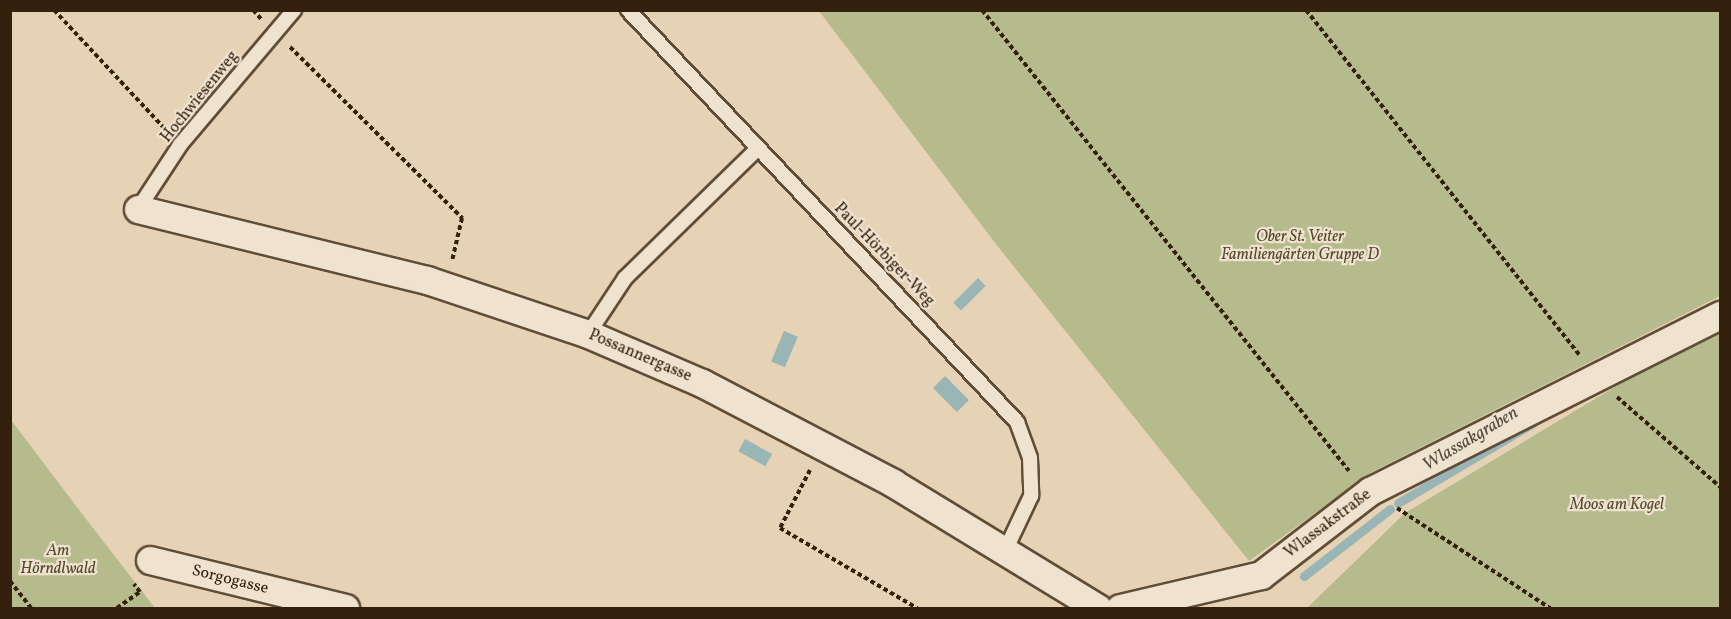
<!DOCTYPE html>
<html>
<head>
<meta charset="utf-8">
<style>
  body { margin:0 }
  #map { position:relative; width:1731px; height:619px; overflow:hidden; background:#e6d2b5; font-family:Vollkorn,serif }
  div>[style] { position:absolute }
  .green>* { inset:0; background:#b6bb8d }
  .water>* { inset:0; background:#99b5b6; transform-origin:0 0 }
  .stream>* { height:9px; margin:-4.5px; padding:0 4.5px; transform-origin:4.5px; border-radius:4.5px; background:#99b5b6 }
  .path>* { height:4px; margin-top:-2px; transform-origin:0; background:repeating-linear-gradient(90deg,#33210d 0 4.5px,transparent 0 7.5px) }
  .roads { filter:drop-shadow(2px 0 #604d37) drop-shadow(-2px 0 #604d37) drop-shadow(0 2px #604d37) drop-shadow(0 -2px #604d37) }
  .lane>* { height:14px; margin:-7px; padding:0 7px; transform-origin:7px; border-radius:7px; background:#efe2cf }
  .street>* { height:27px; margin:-13.5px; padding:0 13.5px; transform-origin:13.5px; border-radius:13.5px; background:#efe2cf }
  span { translate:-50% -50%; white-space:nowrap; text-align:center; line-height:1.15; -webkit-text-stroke:4.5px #efe2cf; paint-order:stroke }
  .street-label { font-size:16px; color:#33210d }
  .park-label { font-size:16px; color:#54482d; font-style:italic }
  .water-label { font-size:18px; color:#524d40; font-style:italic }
  .frame { position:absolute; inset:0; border:12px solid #33210d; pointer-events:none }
</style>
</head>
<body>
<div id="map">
  <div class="green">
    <i style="clip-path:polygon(819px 11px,1720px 11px,1720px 296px,1372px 472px,1249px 561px,999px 248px)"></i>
    <i style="clip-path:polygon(1720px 324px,1720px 608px,1307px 608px,1405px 513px)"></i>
    <i style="clip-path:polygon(11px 420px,86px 519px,155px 608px,11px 608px)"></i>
  </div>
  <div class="water">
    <i style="left:978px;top:278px;width:11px;height:35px;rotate:45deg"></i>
    <i style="left:784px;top:331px;width:15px;height:33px;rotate:23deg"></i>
    <i style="left:945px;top:376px;width:34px;height:17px;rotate:45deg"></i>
    <i style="left:745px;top:439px;width:31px;height:14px;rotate:29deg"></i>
  </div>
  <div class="stream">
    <i style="left:1398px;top:503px;width:157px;rotate:-30.7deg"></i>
    <i style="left:1304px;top:576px;width:109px;rotate:-37.9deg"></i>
  </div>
  <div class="path">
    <i style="left:54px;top:10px;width:164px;rotate:47deg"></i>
    <i style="left:253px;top:10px;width:12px;rotate:48deg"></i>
    <i style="left:982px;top:10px;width:589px;rotate:51.48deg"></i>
    <i style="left:1306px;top:10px;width:441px;rotate:51.6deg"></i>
    <i style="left:290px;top:47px;width:243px;rotate:44.8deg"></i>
    <i style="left:462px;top:218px;width:44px;rotate:103.1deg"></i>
    <i style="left:1617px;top:397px;width:137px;rotate:41.1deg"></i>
    <i style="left:810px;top:470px;width:65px;rotate:117.3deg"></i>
    <i style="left:780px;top:528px;width:159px;rotate:30.3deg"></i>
    <i style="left:1397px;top:508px;width:183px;rotate:33.2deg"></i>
    <i style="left:10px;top:581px;width:34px;rotate:52deg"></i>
    <i style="left:117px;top:608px;width:28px;rotate:-35deg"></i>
    <i style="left:140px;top:592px;width:10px;rotate:-127deg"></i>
  </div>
  <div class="roads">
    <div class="lane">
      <i style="left:628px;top:10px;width:567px;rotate:46.64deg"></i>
      <i style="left:1017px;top:422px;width:38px;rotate:70deg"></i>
      <i style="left:1030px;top:458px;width:38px;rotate:88deg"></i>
      <i style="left:1031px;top:496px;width:63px;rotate:115.3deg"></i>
      <i style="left:138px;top:209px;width:77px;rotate:-56.7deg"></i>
      <i style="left:180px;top:145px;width:177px;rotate:-49.8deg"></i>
      <i style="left:588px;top:334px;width:67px;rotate:-56.5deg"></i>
      <i style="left:625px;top:278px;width:186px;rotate:-44.3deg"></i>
    </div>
    <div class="street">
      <i style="left:138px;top:209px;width:298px;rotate:13.8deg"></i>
      <i style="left:427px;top:280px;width:170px;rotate:18.5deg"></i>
      <i style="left:588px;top:334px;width:124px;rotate:23.3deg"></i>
      <i style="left:702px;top:383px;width:216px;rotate:27.6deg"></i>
      <i style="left:893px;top:483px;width:240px;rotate:31.4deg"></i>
      <i style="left:150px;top:560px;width:201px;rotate:13.8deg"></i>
      <i style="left:1120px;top:608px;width:145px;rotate:-13.2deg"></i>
      <i style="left:1261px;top:575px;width:138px;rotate:-37.6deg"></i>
      <i style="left:1370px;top:491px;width:392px;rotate:-26.7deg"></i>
    </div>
  </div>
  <div class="street-label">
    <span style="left:200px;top:97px;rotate:-51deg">Hochwiesenweg</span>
    <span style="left:884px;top:255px;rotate:46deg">Paul-Hörbiger-Weg</span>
    <span style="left:640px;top:356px;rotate:23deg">Possannergasse</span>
    <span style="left:1328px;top:524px;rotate:-37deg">Wlassakstraße</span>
    <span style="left:230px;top:580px;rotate:14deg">Sorgogasse</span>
  </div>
  <div class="park-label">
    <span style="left:1300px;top:246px">Ober St. Veiter<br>Familiengärten Gruppe D</span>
    <span style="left:1617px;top:505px">Moos am Kogel</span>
    <span style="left:58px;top:560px">Am<br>Hörndlwald</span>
  </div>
  <div class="water-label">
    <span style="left:1471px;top:440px;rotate:-31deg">Wlassakgraben</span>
  </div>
  <div class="frame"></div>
</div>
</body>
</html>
